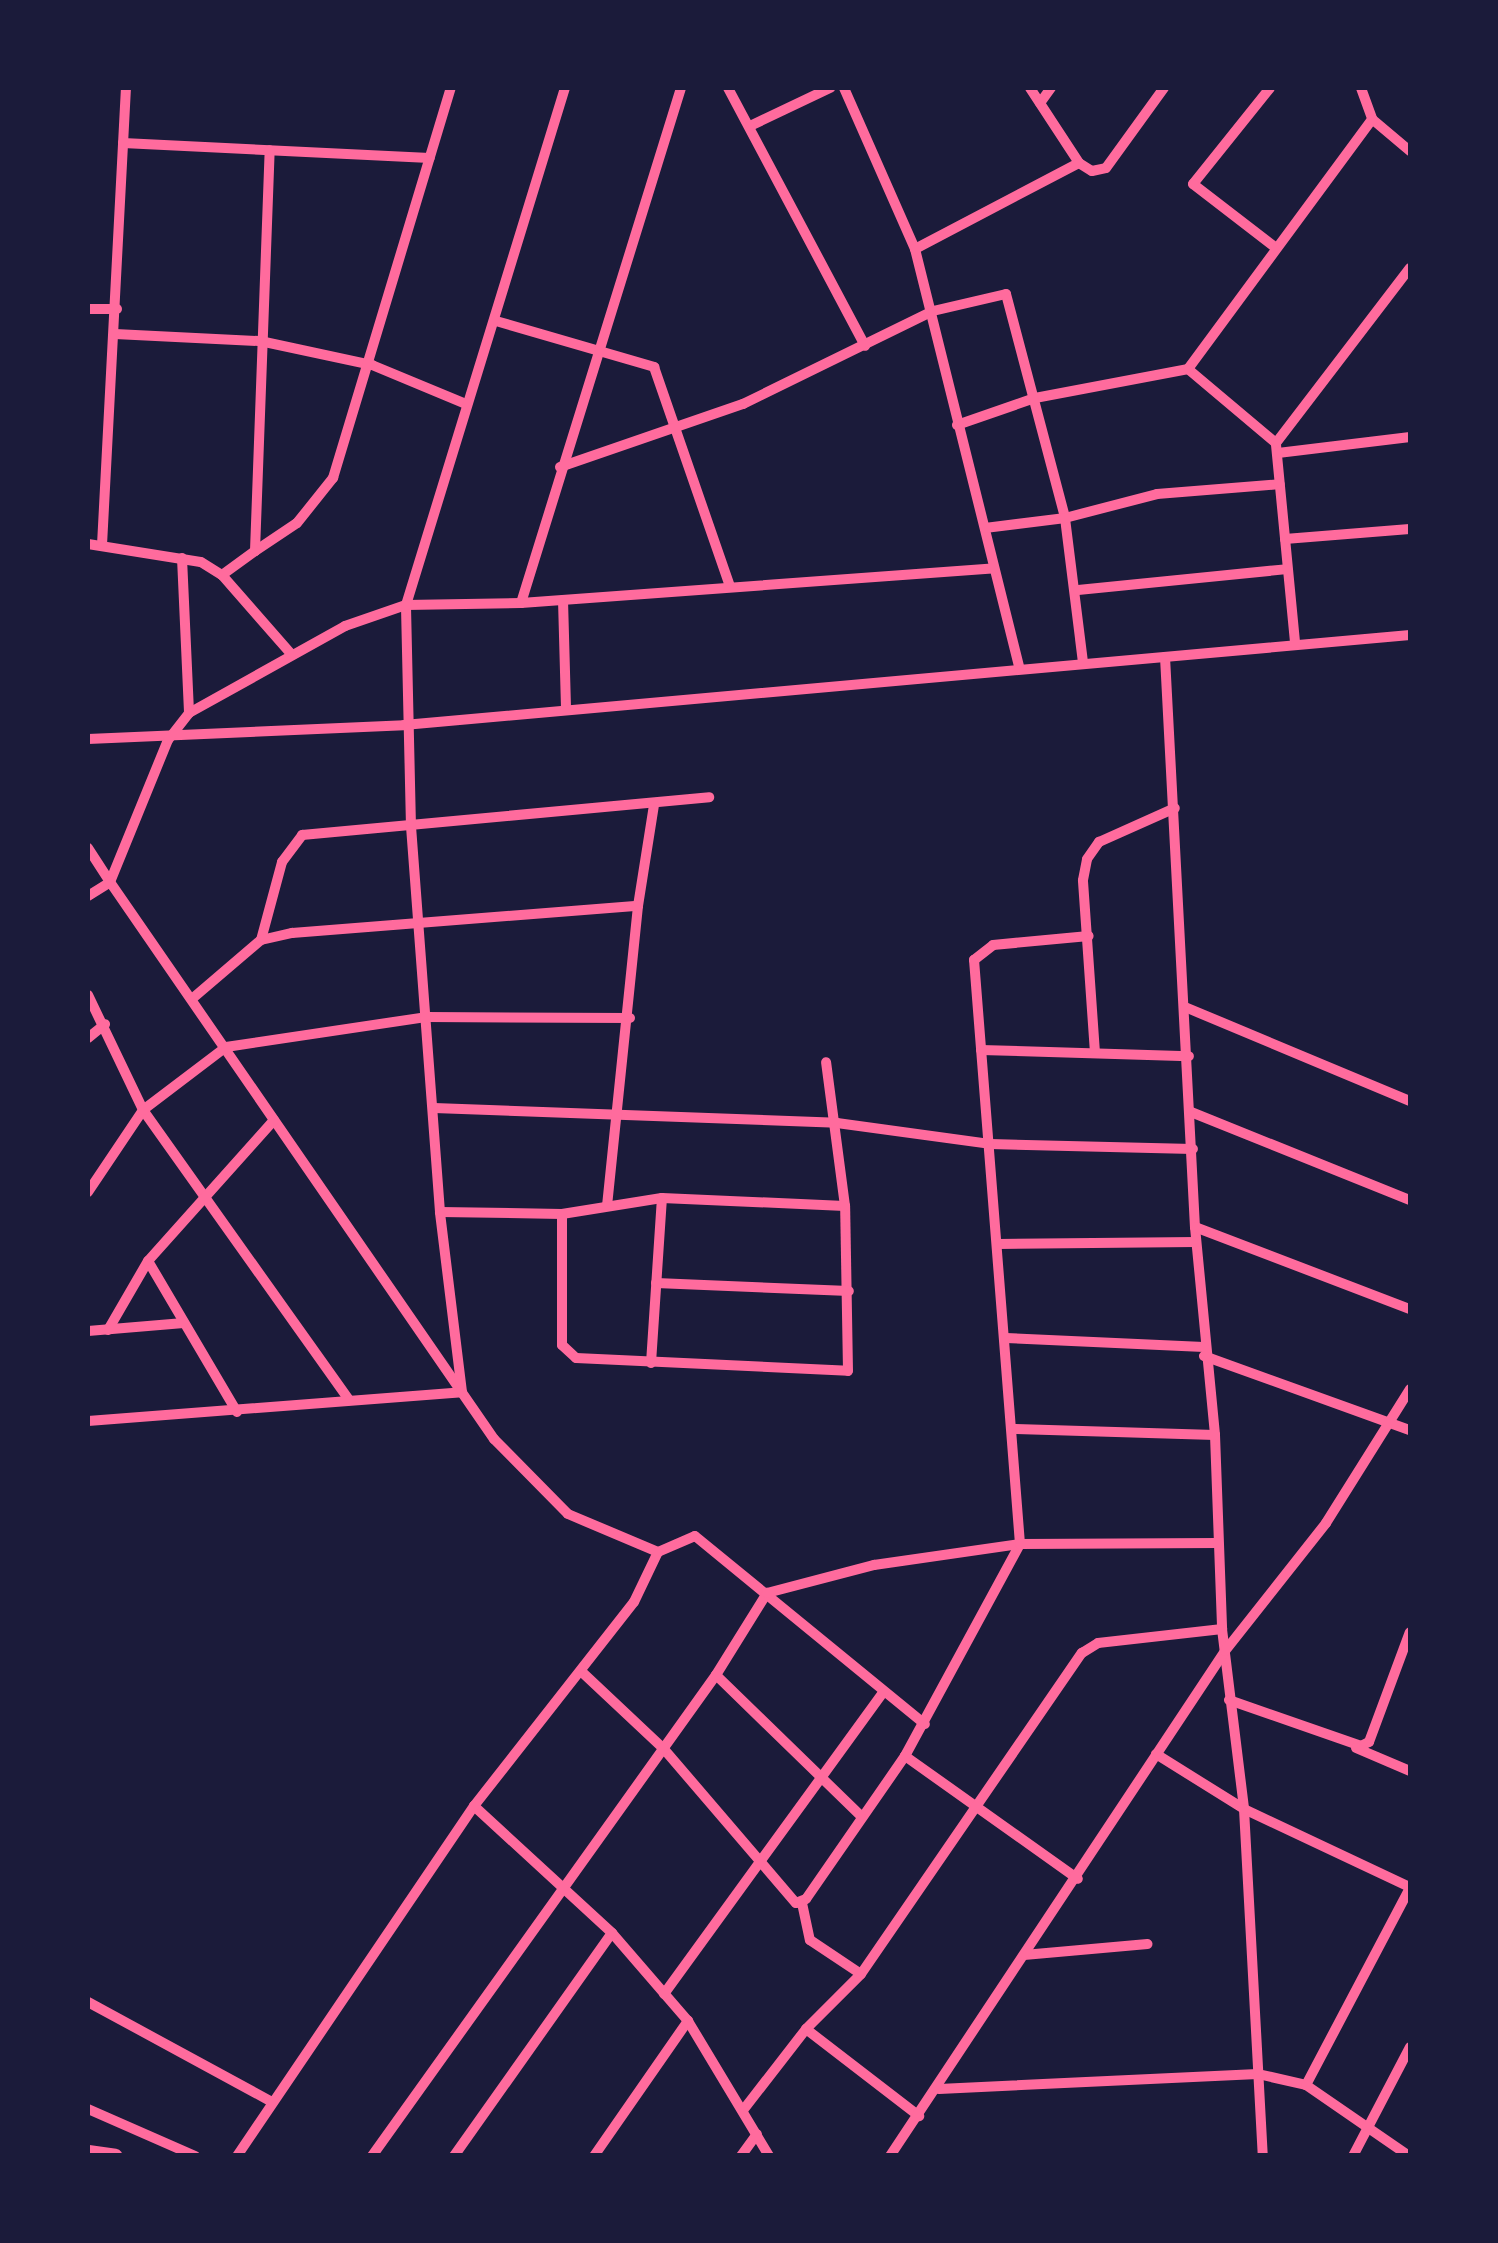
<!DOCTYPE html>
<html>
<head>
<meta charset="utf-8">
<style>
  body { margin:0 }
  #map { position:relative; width:1498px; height:2243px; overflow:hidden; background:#1b1b3a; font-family:"IBM Plex Sans",sans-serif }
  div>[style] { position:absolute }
  .minor>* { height:10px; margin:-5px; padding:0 5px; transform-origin:5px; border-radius:5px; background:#ff6b9d }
  .tertiary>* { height:15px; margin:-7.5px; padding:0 7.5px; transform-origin:7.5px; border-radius:7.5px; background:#ff6b9d }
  span { translate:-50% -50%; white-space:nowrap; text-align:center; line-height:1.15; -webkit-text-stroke:10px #1b1b3a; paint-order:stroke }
  .frame { position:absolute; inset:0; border:90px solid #1b1b3a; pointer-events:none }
</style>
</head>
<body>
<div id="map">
  <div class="minor">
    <i style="left:728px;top:88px;width:292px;rotate:62deg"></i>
    <i style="left:844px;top:88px;width:176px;rotate:66.2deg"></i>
    <i style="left:915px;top:249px;width:431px;rotate:76deg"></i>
    <i style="left:1030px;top:88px;width:90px;rotate:56.8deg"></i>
    <i style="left:1079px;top:163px;width:15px;rotate:32deg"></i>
    <i style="left:1092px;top:171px;width:14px;rotate:-12deg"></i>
    <i style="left:1106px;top:168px;width:99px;rotate:-54.1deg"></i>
    <i style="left:1270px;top:88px;width:123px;rotate:128.7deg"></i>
    <i style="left:1193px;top:184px;width:105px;rotate:37.6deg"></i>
    <i style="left:1361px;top:88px;width:33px;rotate:70deg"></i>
    <i style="left:1372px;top:119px;width:50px;rotate:40.1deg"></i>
    <i style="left:1040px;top:103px;width:19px;rotate:-54deg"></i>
    <i style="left:750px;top:126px;width:89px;rotate:-25.4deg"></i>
    <i style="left:123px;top:143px;width:307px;rotate:2.8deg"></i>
    <i style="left:915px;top:249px;width:185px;rotate:-27.7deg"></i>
    <i style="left:88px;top:309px;width:29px"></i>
    <i style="left:496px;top:321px;width:165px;rotate:16.2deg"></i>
    <i style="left:654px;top:367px;width:232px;rotate:70.9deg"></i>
    <i style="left:115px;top:334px;width:145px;rotate:2.8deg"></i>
    <i style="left:260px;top:341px;width:115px;rotate:12.1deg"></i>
    <i style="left:372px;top:365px;width:102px;rotate:22.5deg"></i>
    <i style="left:1188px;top:369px;width:310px;rotate:-53.6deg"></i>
    <i style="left:957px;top:425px;width:83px;rotate:-19.1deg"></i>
    <i style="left:1035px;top:398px;width:156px;rotate:-10.7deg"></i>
    <i style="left:1188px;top:369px;width:115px;rotate:40.1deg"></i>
    <i style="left:1278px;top:453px;width:133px;rotate:-6.9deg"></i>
    <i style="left:560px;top:467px;width:194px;rotate:-19deg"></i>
    <i style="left:743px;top:404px;width:212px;rotate:-26.1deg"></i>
    <i style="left:933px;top:311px;width:75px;rotate:-13.1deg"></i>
    <i style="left:1006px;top:294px;width:232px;rotate:75.2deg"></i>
    <i style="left:1065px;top:518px;width:145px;rotate:82.9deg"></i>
    <i style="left:985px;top:528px;width:81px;rotate:-7.1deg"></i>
    <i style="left:1065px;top:518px;width:95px;rotate:-14.6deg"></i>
    <i style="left:1157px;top:494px;width:123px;rotate:-4.6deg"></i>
    <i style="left:1285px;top:539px;width:125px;rotate:-4.6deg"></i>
    <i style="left:88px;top:544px;width:114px;rotate:9.1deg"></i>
    <i style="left:201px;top:562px;width:25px;rotate:32deg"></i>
    <i style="left:222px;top:575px;width:106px;rotate:48.8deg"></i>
    <i style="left:102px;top:545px;width:458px;rotate:-87deg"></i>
    <i style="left:255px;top:551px;width:50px;rotate:-33.7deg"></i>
    <i style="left:297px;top:523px;width:58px;rotate:-51.3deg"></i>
    <i style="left:333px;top:478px;width:407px;rotate:-73.2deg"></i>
    <i style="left:182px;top:558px;width:155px;rotate:87.4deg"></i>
    <i style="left:222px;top:575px;width:41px;rotate:-36deg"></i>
    <i style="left:255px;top:551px;width:401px;rotate:-87.9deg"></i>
    <i style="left:1078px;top:590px;width:210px;rotate:-5.7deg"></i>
    <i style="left:563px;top:600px;width:109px;rotate:88.4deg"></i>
    <i style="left:521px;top:603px;width:539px;rotate:-72.74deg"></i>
    <i style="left:1295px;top:642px;width:200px;rotate:-95.5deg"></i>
    <i style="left:1276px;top:443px;width:220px;rotate:-52.6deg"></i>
    <i style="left:1165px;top:657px;width:571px;rotate:86.99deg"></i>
    <i style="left:1195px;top:1227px;width:209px;rotate:84.5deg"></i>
    <i style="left:1215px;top:1435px;width:194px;rotate:87.9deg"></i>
    <i style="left:1222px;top:1629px;width:181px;rotate:83deg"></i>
    <i style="left:1244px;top:1809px;width:348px;rotate:86.9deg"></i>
    <i style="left:88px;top:739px;width:316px;rotate:-2.5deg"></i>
    <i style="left:404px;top:725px;width:1010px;rotate:-5.11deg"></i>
    <i style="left:88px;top:848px;width:40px;rotate:57.1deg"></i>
    <i style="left:110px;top:882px;width:153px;rotate:-67.8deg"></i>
    <i style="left:168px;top:740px;width:34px;rotate:-52deg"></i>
    <i style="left:189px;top:713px;width:179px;rotate:-29.1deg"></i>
    <i style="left:345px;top:626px;width:65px;rotate:-19deg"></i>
    <i style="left:406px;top:605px;width:115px;rotate:-1deg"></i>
    <i style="left:521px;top:603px;width:472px;rotate:-4.2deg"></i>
    <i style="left:88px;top:896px;width:26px;rotate:-32deg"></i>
    <i style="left:110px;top:882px;width:677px;rotate:55.42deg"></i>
    <i style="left:494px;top:1439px;width:105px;rotate:45.4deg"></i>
    <i style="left:568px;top:1514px;width:98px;rotate:22.9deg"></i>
    <i style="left:658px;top:1552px;width:40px;rotate:-23.4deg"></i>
    <i style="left:695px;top:1536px;width:297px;rotate:39.3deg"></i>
    <i style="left:261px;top:940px;width:81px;rotate:-74.9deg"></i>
    <i style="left:282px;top:862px;width:34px;rotate:-53deg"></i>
    <i style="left:302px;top:835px;width:409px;rotate:-5.3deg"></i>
    <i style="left:88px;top:995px;width:127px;rotate:64.4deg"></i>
    <i style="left:143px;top:1110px;width:356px;rotate:54.6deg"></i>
    <i style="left:193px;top:998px;width:89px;rotate:-40.5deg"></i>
    <i style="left:261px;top:940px;width:32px;rotate:-13deg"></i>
    <i style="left:292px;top:933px;width:347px;rotate:-4.5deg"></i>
    <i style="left:638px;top:906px;width:102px;rotate:-81deg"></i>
    <i style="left:1185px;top:1007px;width:244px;rotate:22.7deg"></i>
    <i style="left:88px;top:1038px;width:22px;rotate:-39deg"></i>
    <i style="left:981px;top:1050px;width:208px;rotate:1.7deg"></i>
    <i style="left:1095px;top:1053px;width:173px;rotate:-94deg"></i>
    <i style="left:1083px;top:880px;width:21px;rotate:-79deg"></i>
    <i style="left:1087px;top:859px;width:21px;rotate:-55deg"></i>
    <i style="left:1099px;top:842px;width:83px;rotate:-24.1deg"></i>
    <i style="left:434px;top:1108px;width:403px;rotate:2.1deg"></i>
    <i style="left:837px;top:1123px;width:154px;rotate:7.8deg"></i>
    <i style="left:990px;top:1144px;width:203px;rotate:1.4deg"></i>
    <i style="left:1191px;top:1112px;width:236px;rotate:21.9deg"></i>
    <i style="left:88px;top:1192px;width:99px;rotate:-56.1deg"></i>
    <i style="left:143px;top:1110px;width:104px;rotate:-37.2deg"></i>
    <i style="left:226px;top:1047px;width:202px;rotate:-8.5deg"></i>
    <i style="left:426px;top:1017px;width:204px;rotate:0.3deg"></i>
    <i style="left:607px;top:1206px;width:302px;rotate:-84.1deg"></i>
    <i style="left:440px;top:1212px;width:122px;rotate:0.9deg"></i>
    <i style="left:562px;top:1214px;width:101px;rotate:-9.1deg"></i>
    <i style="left:662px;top:1198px;width:183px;rotate:2.5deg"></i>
    <i style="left:562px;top:1214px;width:131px;rotate:90deg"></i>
    <i style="left:562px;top:1345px;width:19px;rotate:43deg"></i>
    <i style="left:576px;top:1358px;width:272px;rotate:2.7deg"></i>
    <i style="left:848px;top:1371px;width:165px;rotate:-91deg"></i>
    <i style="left:845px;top:1206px;width:145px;rotate:-97.5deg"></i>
    <i style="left:1195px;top:1227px;width:230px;rotate:20.9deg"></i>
    <i style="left:998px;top:1244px;width:198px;rotate:-0.6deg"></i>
    <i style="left:656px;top:1283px;width:193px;rotate:2.4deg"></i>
    <i style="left:108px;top:1330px;width:80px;rotate:-59.9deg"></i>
    <i style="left:88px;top:1331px;width:96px;rotate:-4.8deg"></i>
    <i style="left:1006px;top:1338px;width:198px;rotate:2.6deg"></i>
    <i style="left:1204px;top:1356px;width:219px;rotate:19.8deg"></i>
    <i style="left:651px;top:1363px;width:165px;rotate:-86.2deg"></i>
    <i style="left:237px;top:1412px;width:175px;rotate:-120.5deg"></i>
    <i style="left:148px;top:1261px;width:189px;rotate:-48.2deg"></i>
    <i style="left:88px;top:1421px;width:375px;rotate:-4.4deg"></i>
    <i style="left:462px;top:1392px;width:181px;rotate:-97deg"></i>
    <i style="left:440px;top:1212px;width:386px;rotate:-94.3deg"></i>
    <i style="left:411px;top:827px;width:222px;rotate:-91.3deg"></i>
    <i style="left:406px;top:605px;width:541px;rotate:-72.91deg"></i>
    <i style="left:1014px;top:1429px;width:201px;rotate:1.7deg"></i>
    <i style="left:583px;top:1673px;width:110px;rotate:43.2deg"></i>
    <i style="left:663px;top:1748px;width:204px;rotate:49.4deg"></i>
    <i style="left:796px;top:1903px;width:11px;rotate:-22deg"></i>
    <i style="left:806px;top:1899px;width:174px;rotate:-55.3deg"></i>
    <i style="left:905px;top:1756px;width:212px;rotate:35.4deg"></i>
    <i style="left:716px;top:1675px;width:201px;rotate:44.2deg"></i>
    <i style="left:1229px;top:1700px;width:140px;rotate:19.2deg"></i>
    <i style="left:1361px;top:1746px;width:9px;rotate:-27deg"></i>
    <i style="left:1369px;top:1742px;width:117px;rotate:-69.6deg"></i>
    <i style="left:1356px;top:1748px;width:59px;rotate:23.1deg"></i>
    <i style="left:1156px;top:1754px;width:104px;rotate:32deg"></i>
    <i style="left:1244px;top:1809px;width:183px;rotate:25.2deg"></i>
    <i style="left:905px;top:1756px;width:241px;rotate:-61.5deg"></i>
    <i style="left:1020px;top:1544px;width:586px;rotate:-94.5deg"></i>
    <i style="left:974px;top:960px;width:24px;rotate:-38deg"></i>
    <i style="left:993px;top:945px;width:96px;rotate:-5.4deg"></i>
    <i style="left:474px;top:1806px;width:188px;rotate:42.6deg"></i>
    <i style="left:612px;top:1933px;width:116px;rotate:49.2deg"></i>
    <i style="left:688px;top:2021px;width:157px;rotate:59deg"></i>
    <i style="left:802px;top:1903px;width:38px;rotate:78deg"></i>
    <i style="left:810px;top:1940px;width:61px;rotate:33.7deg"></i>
    <i style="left:1024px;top:1955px;width:124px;rotate:-5.1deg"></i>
    <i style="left:664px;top:1994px;width:374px;rotate:-54deg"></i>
    <i style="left:88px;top:2002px;width:207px;rotate:28.5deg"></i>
    <i style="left:806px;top:2029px;width:143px;rotate:37.6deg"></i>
    <i style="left:1306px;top:2085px;width:223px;rotate:-62.2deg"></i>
    <i style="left:939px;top:2089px;width:319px;rotate:-2.7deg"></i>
    <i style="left:1258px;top:2074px;width:49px;rotate:12.9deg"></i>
    <i style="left:1306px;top:2085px;width:125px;rotate:34.6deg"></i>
    <i style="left:88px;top:2109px;width:117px;rotate:23.7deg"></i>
    <i style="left:744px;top:2109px;width:101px;rotate:-52.2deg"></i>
    <i style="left:806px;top:2029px;width:78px;rotate:-45deg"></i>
    <i style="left:861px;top:1974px;width:390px;rotate:-55.5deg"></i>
    <i style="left:1082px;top:1653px;width:19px;rotate:-32deg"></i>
    <i style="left:1098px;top:1643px;width:125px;rotate:-6.4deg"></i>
    <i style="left:237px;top:2156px;width:423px;rotate:-55.9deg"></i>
    <i style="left:474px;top:1806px;width:259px;rotate:-51.9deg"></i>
    <i style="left:634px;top:1602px;width:55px;rotate:-64.4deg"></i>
    <i style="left:372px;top:2156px;width:591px;rotate:-54.43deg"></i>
    <i style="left:716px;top:1675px;width:97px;rotate:-58.1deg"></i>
    <i style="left:767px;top:1593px;width:111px;rotate:-14.7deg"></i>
    <i style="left:874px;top:1565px;width:148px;rotate:-8.2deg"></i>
    <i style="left:1020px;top:1544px;width:198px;rotate:-0.3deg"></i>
    <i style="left:454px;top:2156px;width:273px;rotate:-54.7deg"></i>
    <i style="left:594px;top:2156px;width:165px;rotate:-55.2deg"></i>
    <i style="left:741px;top:2156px;width:27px;rotate:-54deg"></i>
    <i style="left:890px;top:2156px;width:606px;rotate:-56.44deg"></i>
    <i style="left:1225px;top:1651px;width:163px;rotate:-51.7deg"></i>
    <i style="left:1326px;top:1523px;width:158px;rotate:-57.9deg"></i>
    <i style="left:1353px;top:2156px;width:123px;rotate:-62.4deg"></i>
  </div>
  <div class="tertiary">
    <i style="left:88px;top:2152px;width:27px;rotate:8deg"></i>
  </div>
  <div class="frame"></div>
</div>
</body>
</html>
